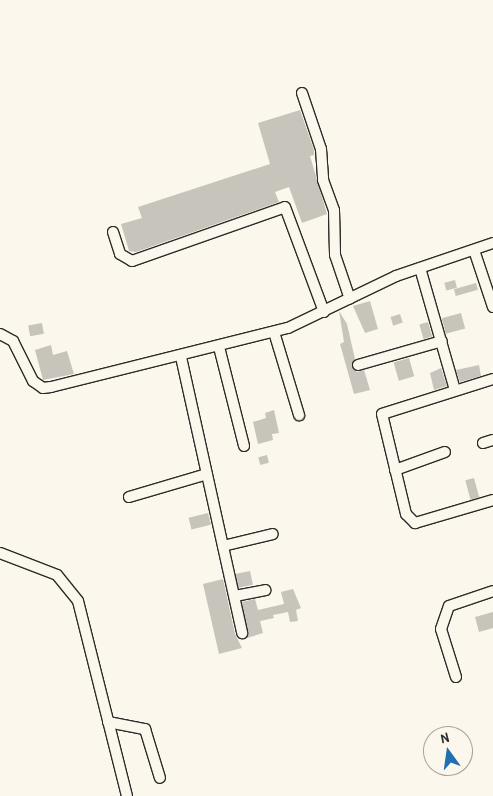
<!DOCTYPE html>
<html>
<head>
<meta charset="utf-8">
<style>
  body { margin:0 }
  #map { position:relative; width:493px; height:796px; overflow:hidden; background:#fbf7ec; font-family:"Patrick Hand",sans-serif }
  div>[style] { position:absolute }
  .building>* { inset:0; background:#c7c4bc; transform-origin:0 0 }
  .roads { filter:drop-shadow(1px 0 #2b2b2b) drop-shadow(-1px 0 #2b2b2b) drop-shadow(0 1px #2b2b2b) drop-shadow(0 -1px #2b2b2b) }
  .street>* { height:10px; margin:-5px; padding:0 5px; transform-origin:5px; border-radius:5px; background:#fbf7ec }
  span { translate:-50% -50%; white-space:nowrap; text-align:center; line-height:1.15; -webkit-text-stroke:4px #fbf7ec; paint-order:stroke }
  .north { position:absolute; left:423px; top:726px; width:50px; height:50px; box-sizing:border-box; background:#fbf7ec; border:1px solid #a8a59f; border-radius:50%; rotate:346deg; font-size:14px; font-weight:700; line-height:20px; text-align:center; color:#2b2b2b }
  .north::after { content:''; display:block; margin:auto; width:18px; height:22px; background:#1f6fb2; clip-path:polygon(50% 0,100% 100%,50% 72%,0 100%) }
</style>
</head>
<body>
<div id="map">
  <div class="building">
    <i style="clip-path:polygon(300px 110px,314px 150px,314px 155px,310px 156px,327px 214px,302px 223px,289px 187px,275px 192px,279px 202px,136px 252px,129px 251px,121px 224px,142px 218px,138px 207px,270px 164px,258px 123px)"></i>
    <i style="left:455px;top:280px;width:8px;height:11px;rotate:76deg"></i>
    <i style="left:476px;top:283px;width:7px;height:23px;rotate:74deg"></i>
    <i style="clip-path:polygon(370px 301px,378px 329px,365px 333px,353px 306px)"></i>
    <i style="clip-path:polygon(339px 311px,347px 324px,355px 359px,352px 367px,357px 372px,364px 370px,370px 390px,354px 394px,340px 344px,344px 342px)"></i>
    <i style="left:461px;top:313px;width:16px;height:20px;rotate:75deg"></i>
    <i style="left:400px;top:314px;width:9px;height:10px;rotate:72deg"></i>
    <i style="left:428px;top:322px;width:15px;height:9px;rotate:74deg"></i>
    <i style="left:42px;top:323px;width:11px;height:14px;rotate:80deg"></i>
    <i style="clip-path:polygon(51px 345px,53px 355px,67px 351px,74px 374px,43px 380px,35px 350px)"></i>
    <i style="left:409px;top:358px;width:19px;height:16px;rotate:74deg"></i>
    <i style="clip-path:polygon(479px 365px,481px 376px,460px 382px,456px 370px)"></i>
    <i style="clip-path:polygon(441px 368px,447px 386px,434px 390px,430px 373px)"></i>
    <i style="clip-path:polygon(274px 410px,279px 433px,272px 434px,273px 440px,258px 444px,253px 422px,266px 418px,265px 413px)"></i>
    <i style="left:267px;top:455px;width:8px;height:9px;rotate:76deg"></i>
    <i style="left:474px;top:478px;width:20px;height:9px;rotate:75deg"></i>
    <i style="left:208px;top:513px;width:12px;height:20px;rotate:76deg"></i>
    <i style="left:250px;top:571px;width:14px;height:15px;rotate:78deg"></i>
    <i style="clip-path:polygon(223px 579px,235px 634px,242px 648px,219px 654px,203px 584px)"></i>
    <i style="clip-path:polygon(293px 589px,301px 608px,296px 610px,298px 621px,290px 622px,288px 612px,273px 615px,274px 618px,260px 621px,263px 633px,247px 638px,242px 602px,255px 599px,258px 610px,284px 604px,281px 592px)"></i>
    <i style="clip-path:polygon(493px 612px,493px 628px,479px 632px,475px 617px)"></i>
  </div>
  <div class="roads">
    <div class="street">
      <i style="left:302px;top:93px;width:59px;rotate:71.3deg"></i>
      <i style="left:321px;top:149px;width:31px;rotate:86deg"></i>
      <i style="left:323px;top:180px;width:32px;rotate:70deg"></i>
      <i style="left:334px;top:210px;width:45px;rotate:88.7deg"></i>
      <i style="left:335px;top:255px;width:46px;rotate:71.2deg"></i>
      <i style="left:113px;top:232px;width:23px;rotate:72deg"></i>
      <i style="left:120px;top:254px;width:14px;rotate:30deg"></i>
      <i style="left:132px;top:261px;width:162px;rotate:-19.4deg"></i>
      <i style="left:285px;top:207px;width:112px;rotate:69.6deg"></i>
      <i style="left:474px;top:250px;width:60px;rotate:71.6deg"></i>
      <i style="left:420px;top:268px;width:127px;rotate:74deg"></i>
      <i style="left:274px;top:332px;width:87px;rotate:73.2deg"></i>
      <i style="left:0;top:334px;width:15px;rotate:28deg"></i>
      <i style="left:13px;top:341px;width:45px;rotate:63.4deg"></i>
      <i style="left:33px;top:381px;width:12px;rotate:35deg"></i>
      <i style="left:43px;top:388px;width:8px;rotate:-7deg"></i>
      <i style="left:51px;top:387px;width:244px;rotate:-14deg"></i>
      <i style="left:288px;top:328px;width:120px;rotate:-25.7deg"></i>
      <i style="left:396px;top:276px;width:102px;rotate:-18.8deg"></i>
      <i style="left:219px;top:347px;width:102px;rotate:75.8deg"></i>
      <i style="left:181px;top:357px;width:283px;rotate:77.5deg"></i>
      <i style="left:358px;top:365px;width:87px;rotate:-15.9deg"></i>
      <i style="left:493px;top:379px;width:116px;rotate:162.5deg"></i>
      <i style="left:382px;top:414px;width:103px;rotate:76.5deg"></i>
      <i style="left:406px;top:514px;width:13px;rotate:45deg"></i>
      <i style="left:415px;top:523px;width:81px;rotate:-16.4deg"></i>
      <i style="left:483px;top:443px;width:10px;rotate:-17deg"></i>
      <i style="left:395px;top:470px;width:53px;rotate:-19.8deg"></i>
      <i style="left:129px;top:497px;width:81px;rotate:-16.4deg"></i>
      <i style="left:223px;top:546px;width:51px;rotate:-13.5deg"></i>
      <i style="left:0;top:553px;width:61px;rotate:21.1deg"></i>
      <i style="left:57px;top:575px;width:33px;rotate:51deg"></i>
      <i style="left:78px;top:601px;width:201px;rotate:75.9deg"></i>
      <i style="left:235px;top:596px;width:31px;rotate:-11deg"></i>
      <i style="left:456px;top:677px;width:50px;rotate:-107.4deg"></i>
      <i style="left:441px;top:629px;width:24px;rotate:-71deg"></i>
      <i style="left:449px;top:606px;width:46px;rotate:-18.8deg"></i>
      <i style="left:108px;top:722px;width:38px;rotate:11deg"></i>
      <i style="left:145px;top:729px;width:51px;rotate:73deg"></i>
    </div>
  </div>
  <div class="north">N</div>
</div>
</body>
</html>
